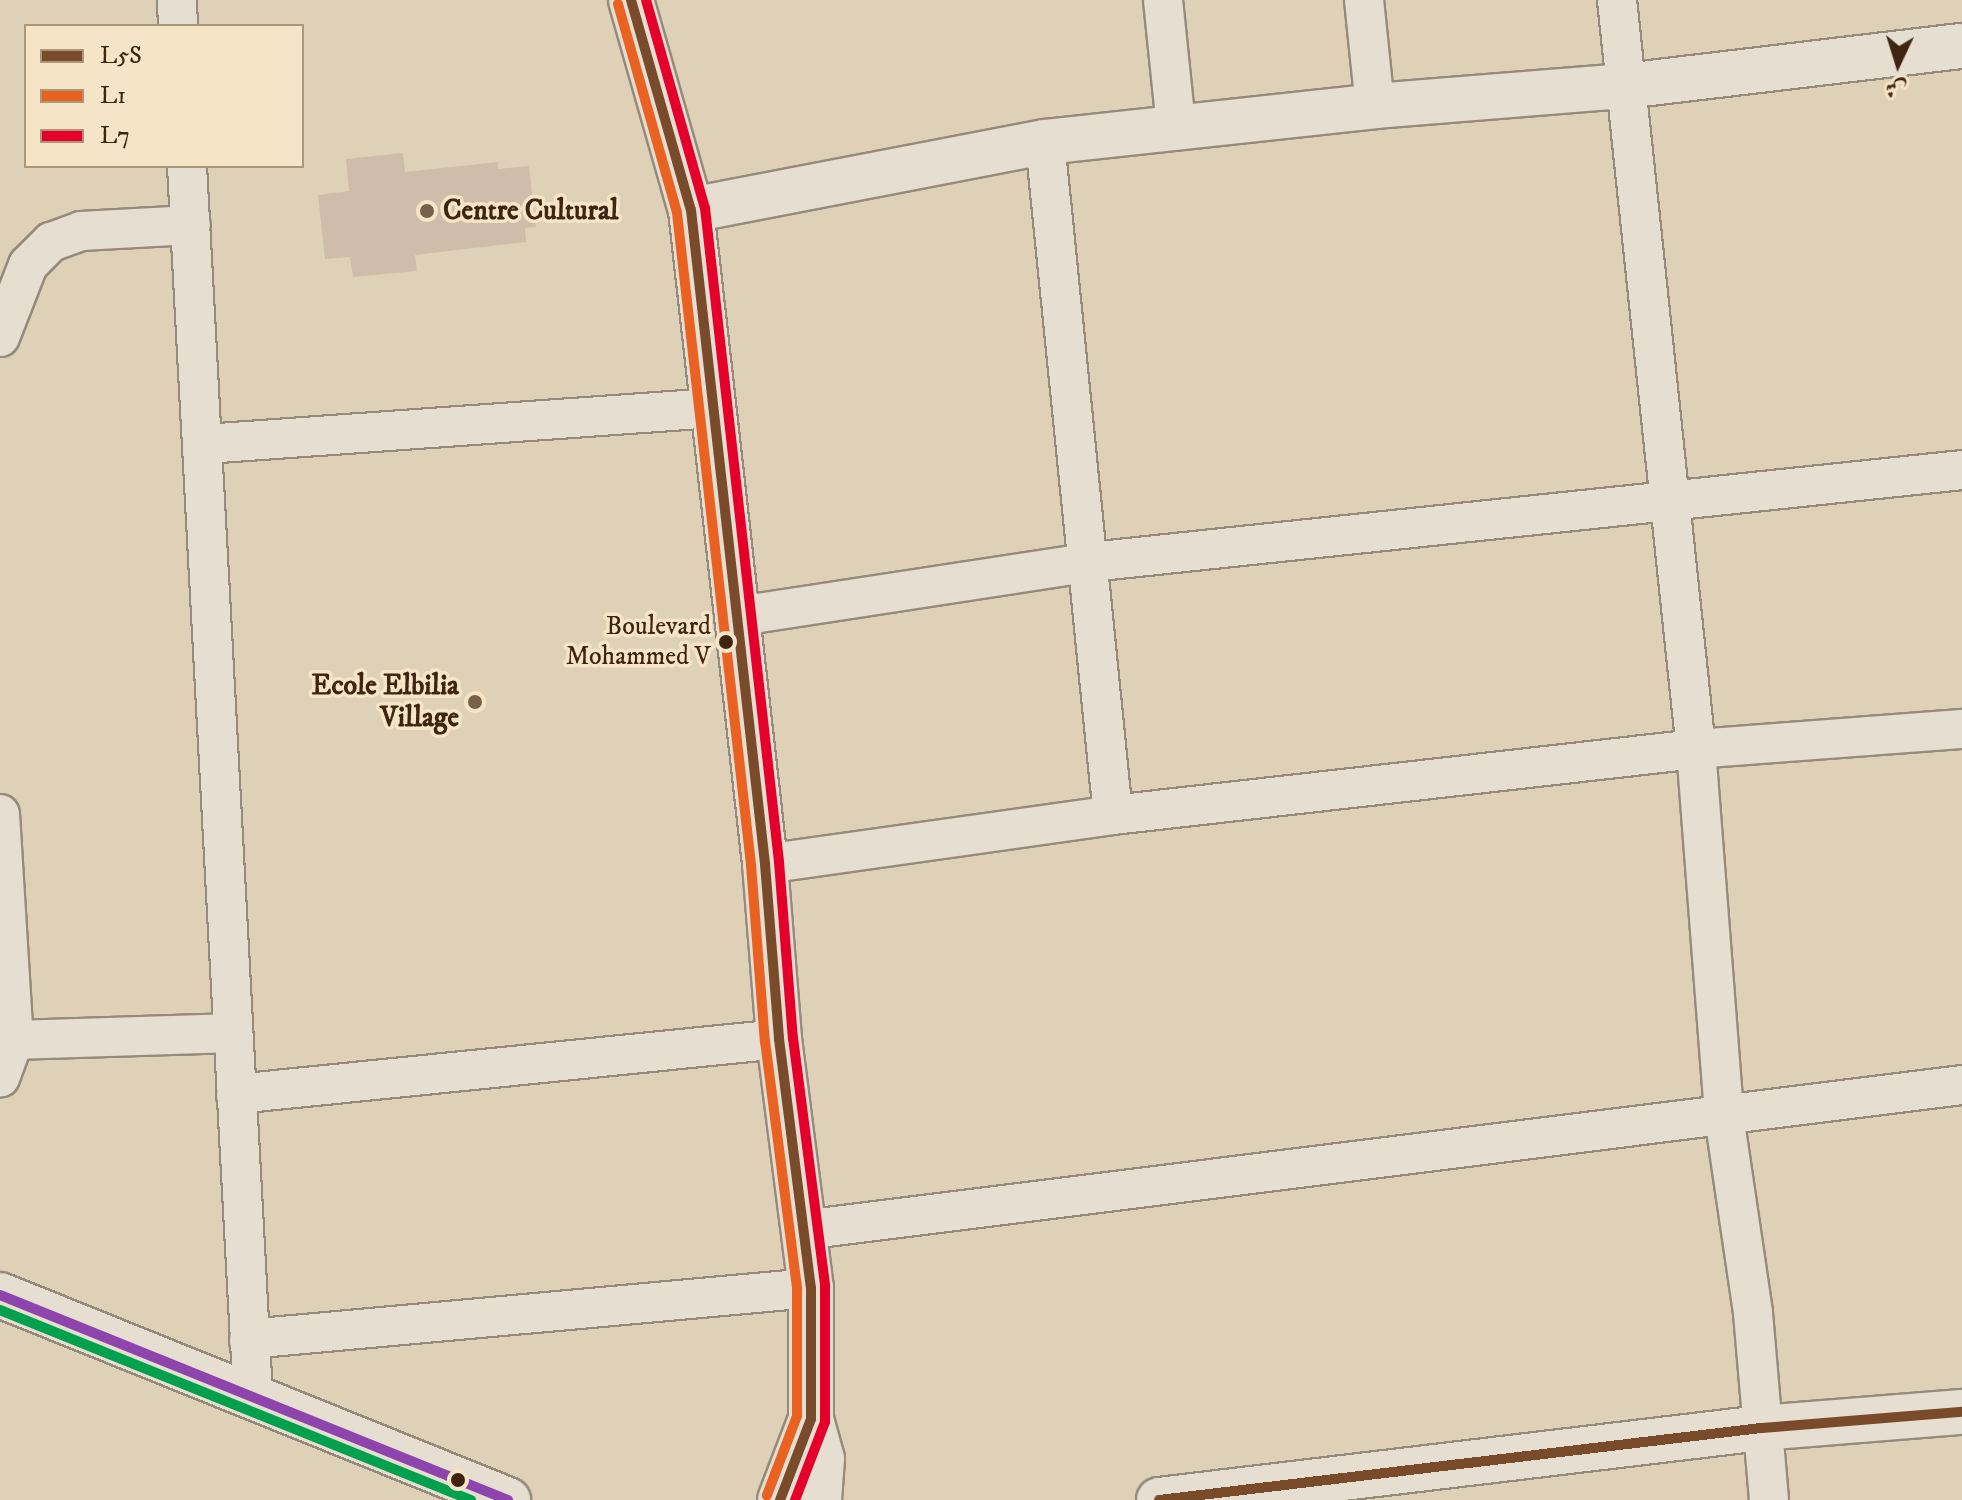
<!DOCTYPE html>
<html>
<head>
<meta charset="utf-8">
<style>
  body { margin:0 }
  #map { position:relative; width:1962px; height:1500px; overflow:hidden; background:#dfd1b8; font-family:"IM FELL DW Pica",Amiri,serif }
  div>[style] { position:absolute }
  .building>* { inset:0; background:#d0bcab }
  .roads { filter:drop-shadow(2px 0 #968b7b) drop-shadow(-2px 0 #968b7b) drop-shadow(0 2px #968b7b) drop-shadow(0 -2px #968b7b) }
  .street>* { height:38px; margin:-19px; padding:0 19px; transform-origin:19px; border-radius:19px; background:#e5ded1 }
  .secondary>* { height:44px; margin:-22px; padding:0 22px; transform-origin:22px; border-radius:22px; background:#e5ded1 }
  .bus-1>* { height:10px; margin:-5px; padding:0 5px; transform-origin:5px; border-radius:5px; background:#7a4b2a }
  .bus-2>* { height:10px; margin:-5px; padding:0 5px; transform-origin:5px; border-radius:5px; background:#e96221 }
  .bus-3>* { height:10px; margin:-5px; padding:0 5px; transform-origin:5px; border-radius:5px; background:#e4002b }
  .bus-4>* { height:10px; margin:-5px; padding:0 5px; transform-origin:5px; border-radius:5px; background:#8e44ad }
  .bus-5>* { height:10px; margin:-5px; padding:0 5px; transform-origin:5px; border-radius:5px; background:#03a04e }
  .dots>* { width:22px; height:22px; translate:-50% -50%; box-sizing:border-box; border:4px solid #f5e4c6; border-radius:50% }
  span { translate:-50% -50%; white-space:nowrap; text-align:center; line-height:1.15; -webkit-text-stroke:7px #f5e4c6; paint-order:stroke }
  .bus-label { font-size:26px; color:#3f2412 }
  .right { translate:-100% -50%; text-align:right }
  .poi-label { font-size:28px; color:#3f2412; font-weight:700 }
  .left { translate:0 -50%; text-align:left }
  .legend { position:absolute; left:24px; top:24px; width:280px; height:144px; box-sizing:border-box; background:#f5e4c6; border:2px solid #ac977e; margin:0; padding:10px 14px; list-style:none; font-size:24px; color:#3f2412 }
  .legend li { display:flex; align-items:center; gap:16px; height:40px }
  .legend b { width:40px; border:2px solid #ac977e }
  .north { position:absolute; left:1858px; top:24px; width:80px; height:80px; -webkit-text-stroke:6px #f5e4c6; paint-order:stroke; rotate:184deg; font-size:22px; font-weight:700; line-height:32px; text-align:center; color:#3f2412 }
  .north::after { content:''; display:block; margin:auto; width:28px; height:36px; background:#3f2412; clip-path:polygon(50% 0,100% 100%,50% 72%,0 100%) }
</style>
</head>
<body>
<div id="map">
  <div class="building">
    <i style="clip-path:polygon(403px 153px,405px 172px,498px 162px,498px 169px,529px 166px,536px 227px,525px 228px,526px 242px,415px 255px,417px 271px,353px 277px,350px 257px,325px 259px,318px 195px,349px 191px,346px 159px)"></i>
  </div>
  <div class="roads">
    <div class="street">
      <i style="left:177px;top:0;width:26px;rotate:88deg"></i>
      <i style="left:1163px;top:0;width:127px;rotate:84.1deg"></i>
      <i style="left:1364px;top:0;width:107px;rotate:84.1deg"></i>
      <i style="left:1617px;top:0;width:753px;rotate:83.98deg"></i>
      <i style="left:1696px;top:749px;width:368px;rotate:85.6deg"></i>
      <i style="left:1724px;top:1116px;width:199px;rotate:81.6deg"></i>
      <i style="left:1753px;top:1313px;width:188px;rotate:85.1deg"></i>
      <i style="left:1045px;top:142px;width:676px;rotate:84.23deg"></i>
      <i style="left:187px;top:166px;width:1234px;rotate:86.93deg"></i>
      <i style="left:0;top:337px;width:77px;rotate:-68.7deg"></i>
      <i style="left:28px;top:265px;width:33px;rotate:-45deg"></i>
      <i style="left:51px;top:242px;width:32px;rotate:-20deg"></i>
      <i style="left:81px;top:231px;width:110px;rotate:-3.1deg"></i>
      <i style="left:205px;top:444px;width:509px;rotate:-4.05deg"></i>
      <i style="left:739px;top:616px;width:355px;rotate:-8.7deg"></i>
      <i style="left:1090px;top:562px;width:877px;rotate:-6.02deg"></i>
      <i style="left:0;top:814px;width:226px;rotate:86.5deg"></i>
      <i style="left:14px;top:1040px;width:40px;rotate:110.2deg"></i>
      <i style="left:765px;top:864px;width:351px;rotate:-8deg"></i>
      <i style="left:1113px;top:815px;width:587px;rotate:-6.46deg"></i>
      <i style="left:1696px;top:749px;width:267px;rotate:-4.3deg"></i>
      <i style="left:0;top:1034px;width:15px;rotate:23deg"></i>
      <i style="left:14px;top:1040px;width:218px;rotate:-1.8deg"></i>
      <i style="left:236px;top:1094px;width:546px;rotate:-5.78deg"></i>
      <i style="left:803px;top:1230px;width:1168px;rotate:-7.13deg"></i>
      <i style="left:249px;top:1339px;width:564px;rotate:-5.19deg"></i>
    </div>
    <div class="secondary">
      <i style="left:631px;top:0;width:218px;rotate:74.1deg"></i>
      <i style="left:691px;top:210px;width:658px;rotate:83.54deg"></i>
      <i style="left:765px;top:864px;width:176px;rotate:85.4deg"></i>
      <i style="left:779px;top:1039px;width:251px;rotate:82.7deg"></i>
      <i style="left:811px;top:1288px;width:131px;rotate:90deg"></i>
      <i style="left:811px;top:1419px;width:41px;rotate:74.6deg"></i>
      <i style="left:822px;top:1459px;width:41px;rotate:94.2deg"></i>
      <i style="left:691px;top:210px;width:360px;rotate:-10.9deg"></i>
      <i style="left:1045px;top:142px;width:332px;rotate:-6.2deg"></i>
      <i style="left:1375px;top:106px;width:251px;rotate:-4.6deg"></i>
      <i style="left:1625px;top:86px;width:339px;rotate:-6.8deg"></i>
      <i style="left:0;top:1295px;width:548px;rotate:21.98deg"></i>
      <i style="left:780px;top:1500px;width:87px;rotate:-69.1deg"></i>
      <i style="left:1159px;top:1500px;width:606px;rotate:-6.82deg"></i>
      <i style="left:1761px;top:1428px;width:202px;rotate:-4.6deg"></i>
    </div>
  </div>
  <div class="bus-1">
    <i style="left:631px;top:0;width:218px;rotate:74.1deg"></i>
    <i style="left:691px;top:210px;width:658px;rotate:83.54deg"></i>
    <i style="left:765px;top:864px;width:176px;rotate:85.4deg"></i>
    <i style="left:779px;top:1039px;width:251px;rotate:82.7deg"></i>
    <i style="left:811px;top:1288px;width:131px;rotate:90deg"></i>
    <i style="left:811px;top:1419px;width:87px;rotate:110.9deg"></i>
    <i style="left:1159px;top:1500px;width:606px;rotate:-6.82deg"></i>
    <i style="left:1761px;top:1428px;width:202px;rotate:-4.6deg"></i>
  </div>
  <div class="bus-2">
    <i style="left:618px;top:4px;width:217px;rotate:74.2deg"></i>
    <i style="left:677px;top:213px;width:656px;rotate:83.52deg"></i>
    <i style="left:751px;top:865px;width:177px;rotate:85.5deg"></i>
    <i style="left:765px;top:1041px;width:250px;rotate:82.6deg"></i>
    <i style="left:797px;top:1289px;width:127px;rotate:90deg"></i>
    <i style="left:797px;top:1416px;width:85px;rotate:110.8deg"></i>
  </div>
  <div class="bus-3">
    <i style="left:646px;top:0;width:216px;rotate:74.2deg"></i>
    <i style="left:705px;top:208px;width:658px;rotate:83.54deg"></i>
    <i style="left:779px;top:862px;width:177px;rotate:85.5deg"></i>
    <i style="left:793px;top:1038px;width:250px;rotate:82.6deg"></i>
    <i style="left:825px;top:1286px;width:136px;rotate:90deg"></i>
    <i style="left:825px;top:1422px;width:84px;rotate:111deg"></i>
  </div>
  <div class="bus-4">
    <i style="left:0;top:1295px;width:548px;rotate:21.98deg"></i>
  </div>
  <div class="bus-5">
    <i style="left:0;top:1310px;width:508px;rotate:21.97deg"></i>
  </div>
  <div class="dots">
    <i style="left:427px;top:211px;background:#77614c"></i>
    <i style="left:726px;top:642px;background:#3f2412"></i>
    <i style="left:475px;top:702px;background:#77614c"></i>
    <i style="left:458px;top:1480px;background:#3f2412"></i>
  </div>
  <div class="bus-label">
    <span class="right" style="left:711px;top:642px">Boulevard<br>Mohammed V</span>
  </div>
  <div class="poi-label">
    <span class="left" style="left:443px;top:211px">Centre Cultural</span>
    <span class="right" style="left:459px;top:702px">Ecole Elbilia<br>Village</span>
  </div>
  <ul class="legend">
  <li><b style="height:10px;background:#7a4b2a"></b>L5S</li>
  <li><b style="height:10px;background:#e96221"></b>L1</li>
  <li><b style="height:10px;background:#e4002b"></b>L7</li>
  </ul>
  <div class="north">ش</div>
</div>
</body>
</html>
